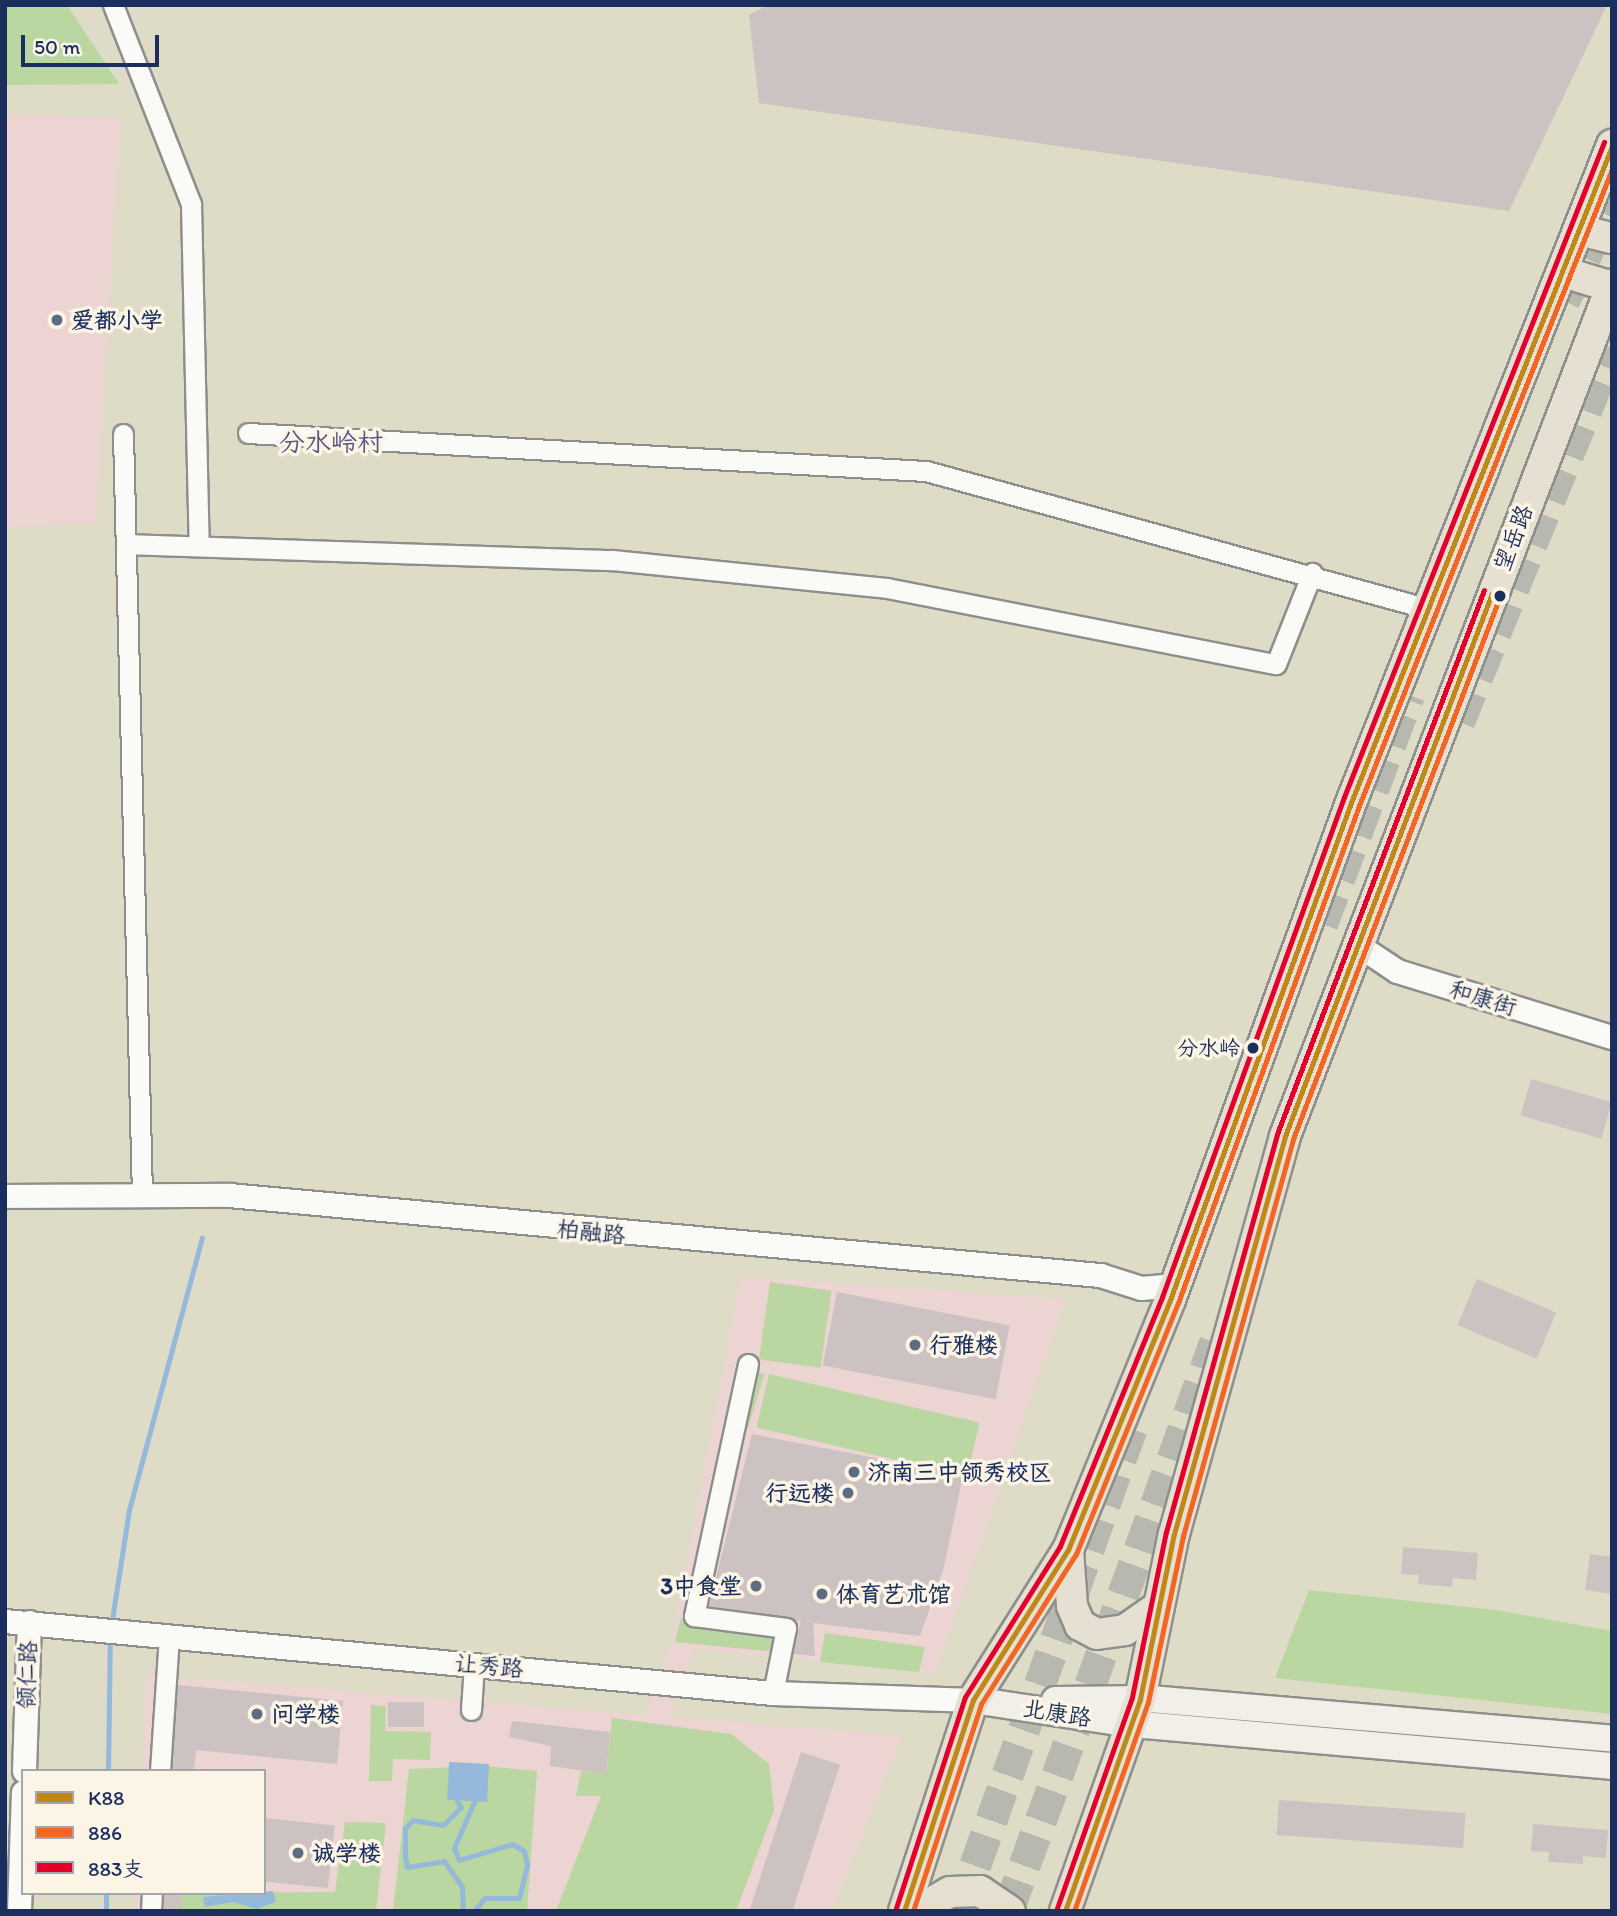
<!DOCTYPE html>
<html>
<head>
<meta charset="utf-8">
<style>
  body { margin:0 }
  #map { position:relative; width:1617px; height:1916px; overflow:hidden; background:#dedbc6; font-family:Itim,"LXGW WenKai TC",sans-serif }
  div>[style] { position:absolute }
  .built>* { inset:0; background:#ebd4d1 }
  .green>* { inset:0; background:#bad6a1; transform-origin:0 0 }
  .water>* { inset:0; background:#94b9da; transform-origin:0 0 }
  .stream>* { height:5px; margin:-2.5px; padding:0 2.5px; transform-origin:2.5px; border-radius:2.5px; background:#94b9da }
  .building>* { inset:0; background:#ccc2c1; transform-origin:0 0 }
  .trunk-tunnel>* { height:32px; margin-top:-16px; transform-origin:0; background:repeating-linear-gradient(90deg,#b7b9b1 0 32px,transparent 0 48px) }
  .roads { filter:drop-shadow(2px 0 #8d8f8c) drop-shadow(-2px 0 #8d8f8c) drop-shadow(0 2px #8d8f8c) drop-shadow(0 -2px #8d8f8c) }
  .minor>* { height:19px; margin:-9.5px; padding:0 9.5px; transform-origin:9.5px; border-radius:9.5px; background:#fafaf6 }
  .tertiary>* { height:23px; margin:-11.5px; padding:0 11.5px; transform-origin:11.5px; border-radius:11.5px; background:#fafaf6 }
  .secondary>* { height:26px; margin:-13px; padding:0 13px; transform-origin:13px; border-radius:13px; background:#f2efe8 }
  .primary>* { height:30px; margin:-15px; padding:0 15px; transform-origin:15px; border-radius:15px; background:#e6e0d3 }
  .bus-1>* { height:5px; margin:-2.5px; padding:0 2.5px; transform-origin:2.5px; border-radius:2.5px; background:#c08818 }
  .bus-2>* { height:5px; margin:-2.5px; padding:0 2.5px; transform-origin:2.5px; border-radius:2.5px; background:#f26522 }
  .bus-3>* { height:5px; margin:-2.5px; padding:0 2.5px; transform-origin:2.5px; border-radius:2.5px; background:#e4002b }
  .dots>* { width:19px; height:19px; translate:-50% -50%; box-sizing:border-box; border:4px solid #fcf5e5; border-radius:50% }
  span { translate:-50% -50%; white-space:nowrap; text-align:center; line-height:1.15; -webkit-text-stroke:7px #fcf5e5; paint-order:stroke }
  .bus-label { font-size:21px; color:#1b2f5e }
  .right { translate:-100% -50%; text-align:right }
  .poi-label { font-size:23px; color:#1b2f5e; font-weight:700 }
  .left { translate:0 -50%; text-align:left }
  .street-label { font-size:23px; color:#1b2f5e }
  .quarter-label { font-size:26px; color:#585784 }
  .frame { position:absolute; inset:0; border:7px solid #1b2f5e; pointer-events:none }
  .legend { position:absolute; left:21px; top:1769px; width:245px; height:126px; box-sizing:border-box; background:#fcf5e5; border:2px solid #a2a6af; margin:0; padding:9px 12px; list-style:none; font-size:21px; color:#1b2f5e }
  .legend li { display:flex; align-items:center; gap:14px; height:35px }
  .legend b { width:35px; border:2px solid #a2a6af }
  .scale { position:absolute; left:21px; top:35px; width:138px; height:32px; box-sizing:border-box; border:4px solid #1b2f5e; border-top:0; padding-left:9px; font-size:21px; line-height:24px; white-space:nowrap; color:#1b2f5e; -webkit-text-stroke:5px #fcf5e5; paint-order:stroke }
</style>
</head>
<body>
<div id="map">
  <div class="built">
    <i style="clip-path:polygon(5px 115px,120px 117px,96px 523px,5px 527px)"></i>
    <i style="clip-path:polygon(741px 1276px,1065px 1299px,935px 1674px,694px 1649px,670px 1717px,902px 1735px,832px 1911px,134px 1911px,135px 1893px,264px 1893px,264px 1771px,142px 1771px,147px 1675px,646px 1715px,671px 1646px)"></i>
  </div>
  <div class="green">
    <i style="clip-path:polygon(5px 5px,67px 5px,119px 84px,5px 85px)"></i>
    <i style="left:770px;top:1282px;width:62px;height:78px;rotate:8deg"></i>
    <i style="left:751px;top:1370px;width:14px;height:56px;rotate:17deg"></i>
    <i style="left:769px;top:1374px;width:216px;height:55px;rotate:13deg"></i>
    <i style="clip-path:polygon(1309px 1590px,1496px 1610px,1612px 1631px,1612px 1714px,1275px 1678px)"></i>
    <i style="clip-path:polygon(681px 1618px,779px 1637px,776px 1652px,675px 1642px)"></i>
    <i style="clip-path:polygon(825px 1633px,925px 1647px,919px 1672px,820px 1662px)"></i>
    <i style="clip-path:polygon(371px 1705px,386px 1706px,385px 1731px,431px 1732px,430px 1760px,393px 1759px,392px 1781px,369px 1781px)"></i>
    <i style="clip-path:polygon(612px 1718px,731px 1734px,769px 1764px,774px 1810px,736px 1911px,556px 1911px,601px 1796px,576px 1796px,581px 1771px,606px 1774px)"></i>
    <i style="clip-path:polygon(483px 1766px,537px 1771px,527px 1911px,393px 1911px,409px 1769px)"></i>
    <i style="clip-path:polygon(345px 1822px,386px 1823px,376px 1911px,167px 1911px,168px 1893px,335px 1892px)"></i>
  </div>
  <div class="water">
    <i style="left:489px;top:1764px;width:38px;height:40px;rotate:93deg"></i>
    <i style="clip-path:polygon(273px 1891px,276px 1902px,257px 1909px,233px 1902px,205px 1907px,203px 1897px)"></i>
  </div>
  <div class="stream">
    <i style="left:111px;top:1626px;width:117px;rotate:-81.2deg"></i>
    <i style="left:129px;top:1510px;width:282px;rotate:-75deg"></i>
    <i style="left:108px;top:1771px;width:135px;rotate:-89.2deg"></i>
    <i style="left:457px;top:1801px;width:7px;rotate:56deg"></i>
    <i style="left:461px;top:1807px;width:25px;rotate:135deg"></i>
    <i style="left:443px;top:1825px;width:30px;rotate:-171deg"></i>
    <i style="left:413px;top:1820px;width:11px;rotate:135deg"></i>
    <i style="left:405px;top:1828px;width:28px;rotate:90deg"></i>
    <i style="left:405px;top:1856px;width:11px;rotate:80deg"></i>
    <i style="left:407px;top:1867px;width:37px;rotate:-9deg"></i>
    <i style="left:444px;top:1861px;width:32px;rotate:55deg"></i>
    <i style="left:462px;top:1887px;width:24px;rotate:88deg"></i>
    <i style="left:106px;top:1911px;width:18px;rotate:-90deg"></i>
    <i style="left:474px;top:1911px;width:17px;rotate:-50deg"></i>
    <i style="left:485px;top:1898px;width:34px"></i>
    <i style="left:519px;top:1898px;width:34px;rotate:-76deg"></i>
    <i style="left:527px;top:1865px;width:14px;rotate:-102deg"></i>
    <i style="left:524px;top:1851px;width:14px;rotate:-150deg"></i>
    <i style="left:512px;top:1844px;width:55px;rotate:163.2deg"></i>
    <i style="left:459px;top:1860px;width:13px;rotate:-113deg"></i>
    <i style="left:454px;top:1848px;width:50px;rotate:-66.5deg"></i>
  </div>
  <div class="building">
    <i style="clip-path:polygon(768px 5px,1607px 5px,1509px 211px,759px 103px,749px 15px)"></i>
    <i style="left:1531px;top:1079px;width:84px;height:38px;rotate:16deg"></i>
    <i style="left:1477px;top:1279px;width:86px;height:50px;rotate:23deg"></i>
    <i style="left:837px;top:1292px;width:176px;height:75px;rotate:11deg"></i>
    <i style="clip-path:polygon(752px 1434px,963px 1475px,944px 1567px,920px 1636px,813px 1623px,815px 1656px,793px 1654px,801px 1621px,709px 1606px)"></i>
    <i style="clip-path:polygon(1403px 1547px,1478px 1553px,1476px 1580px,1453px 1578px,1452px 1587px,1418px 1584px,1419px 1575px,1401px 1574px)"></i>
    <i style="clip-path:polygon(1590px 1554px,1612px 1557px,1612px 1594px,1585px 1590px)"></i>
    <i style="clip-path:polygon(178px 1685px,343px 1701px,337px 1764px,196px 1750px,194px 1771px,172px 1771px)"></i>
    <i style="left:388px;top:1702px;width:36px;height:25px"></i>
    <i style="clip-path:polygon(512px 1721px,610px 1732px,606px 1774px,550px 1766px,551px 1746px,509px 1737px)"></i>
    <i style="left:801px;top:1752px;width:41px;height:168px;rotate:18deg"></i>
    <i style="left:1279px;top:1800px;width:187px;height:35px;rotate:4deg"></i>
    <i style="left:264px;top:1818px;width:71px;height:63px;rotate:6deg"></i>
    <i style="clip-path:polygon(1533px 1824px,1608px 1830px,1606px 1858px,1583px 1856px,1583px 1864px,1548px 1862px,1549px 1852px,1531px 1851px)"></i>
    <i style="left:164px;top:1893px;width:17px;height:18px"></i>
  </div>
  <div class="trunk-tunnel">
    <i style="left:1564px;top:301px;width:110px;rotate:-64.1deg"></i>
    <i style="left:1459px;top:722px;width:404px;rotate:-67.8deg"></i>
    <i style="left:1322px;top:924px;width:245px;rotate:-69.2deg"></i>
    <i style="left:959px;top:1911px;width:516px;rotate:-70.3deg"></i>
    <i style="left:1008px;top:1911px;width:605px;rotate:-69.98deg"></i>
  </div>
  <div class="roads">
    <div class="minor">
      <i style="left:113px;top:5px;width:214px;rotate:68.6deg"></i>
      <i style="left:191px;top:204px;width:341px;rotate:88.7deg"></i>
      <i style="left:248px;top:433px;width:679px;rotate:3.21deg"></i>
      <i style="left:926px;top:471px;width:522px;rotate:15.34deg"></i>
      <i style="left:123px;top:434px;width:761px;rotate:88.57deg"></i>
      <i style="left:126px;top:544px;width:486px;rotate:1.9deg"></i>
      <i style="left:612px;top:560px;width:276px;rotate:5.8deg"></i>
      <i style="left:887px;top:588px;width:396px;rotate:11.1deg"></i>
      <i style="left:1276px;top:664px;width:98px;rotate:-68.4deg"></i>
      <i style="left:748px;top:1364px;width:258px;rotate:102.1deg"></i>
      <i style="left:694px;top:1616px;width:93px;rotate:7.4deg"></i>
      <i style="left:786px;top:1628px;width:66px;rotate:101.3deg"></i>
      <i style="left:471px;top:1710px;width:45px;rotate:-86.2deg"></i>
      <i style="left:160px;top:1771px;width:135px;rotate:-86.2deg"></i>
      <i style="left:151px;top:1911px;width:18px;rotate:-87deg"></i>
    </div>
    <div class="tertiary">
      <i style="left:1361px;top:947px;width:43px;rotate:33.7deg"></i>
      <i style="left:1397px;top:971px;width:225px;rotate:17.1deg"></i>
      <i style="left:5px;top:1196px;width:224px;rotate:-0.3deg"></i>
      <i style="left:229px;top:1195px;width:875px;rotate:5.25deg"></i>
      <i style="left:1100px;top:1275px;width:43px;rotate:17.6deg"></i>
      <i style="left:1141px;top:1288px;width:34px;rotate:-5deg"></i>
      <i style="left:5px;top:1621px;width:771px;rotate:5.36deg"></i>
      <i style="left:773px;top:1693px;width:200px;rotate:2deg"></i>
      <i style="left:24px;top:1771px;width:149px;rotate:-88.1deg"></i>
      <i style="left:19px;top:1911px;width:119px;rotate:-88.1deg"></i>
    </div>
    <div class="secondary">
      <i style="left:973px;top:1700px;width:161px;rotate:8.6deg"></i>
      <i style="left:1132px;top:1724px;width:482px;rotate:5deg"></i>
      <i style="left:1055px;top:1700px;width:95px;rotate:-0.6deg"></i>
      <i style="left:1150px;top:1699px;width:464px;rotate:4.9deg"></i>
    </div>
    <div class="primary">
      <i style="left:1579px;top:230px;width:34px;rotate:14deg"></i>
      <i style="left:1563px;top:272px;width:51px;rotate:17deg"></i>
      <i style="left:1068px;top:1550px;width:56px;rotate:85.9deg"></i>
      <i style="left:1072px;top:1606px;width:21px;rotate:67deg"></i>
      <i style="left:1080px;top:1625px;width:19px;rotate:28deg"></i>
      <i style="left:1097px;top:1634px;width:28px;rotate:-8deg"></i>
      <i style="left:1125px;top:1630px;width:37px;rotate:-35deg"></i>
      <i style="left:904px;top:1911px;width:222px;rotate:-71.9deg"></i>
      <i style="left:973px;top:1700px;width:178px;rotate:-57.7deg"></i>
      <i style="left:1068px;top:1550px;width:270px;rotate:-67.8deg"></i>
      <i style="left:1170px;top:1300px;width:532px;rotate:-70deg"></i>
      <i style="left:1352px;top:800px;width:705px;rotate:-68.35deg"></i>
      <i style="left:917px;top:1911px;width:38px;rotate:-30deg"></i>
      <i style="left:950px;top:1892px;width:30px;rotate:-2deg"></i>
      <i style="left:980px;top:1891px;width:36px;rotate:34deg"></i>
      <i style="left:1065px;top:1911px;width:225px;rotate:-70.5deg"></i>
      <i style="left:1140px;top:1699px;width:168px;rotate:-78.4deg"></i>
      <i style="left:1174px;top:1534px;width:413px;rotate:-74.4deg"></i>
      <i style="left:1285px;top:1136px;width:912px;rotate:-68.98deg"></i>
    </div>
  </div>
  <div class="bus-1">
    <i style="left:904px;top:1911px;width:222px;rotate:-71.9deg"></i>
    <i style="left:973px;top:1700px;width:178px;rotate:-57.7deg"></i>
    <i style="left:1068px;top:1550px;width:270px;rotate:-67.8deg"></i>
    <i style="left:1170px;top:1300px;width:532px;rotate:-70deg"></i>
    <i style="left:1352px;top:800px;width:704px;rotate:-68.32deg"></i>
    <i style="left:1065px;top:1911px;width:225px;rotate:-70.5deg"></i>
    <i style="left:1140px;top:1699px;width:168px;rotate:-78.4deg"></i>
    <i style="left:1174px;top:1534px;width:413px;rotate:-74.4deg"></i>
    <i style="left:1285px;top:1136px;width:581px;rotate:-69.13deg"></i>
  </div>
  <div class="bus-2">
    <i style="left:913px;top:1911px;width:218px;rotate:-71.8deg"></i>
    <i style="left:981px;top:1704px;width:178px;rotate:-57.7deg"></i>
    <i style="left:1076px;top:1554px;width:271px;rotate:-67.9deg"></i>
    <i style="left:1178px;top:1303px;width:532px;rotate:-70deg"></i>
    <i style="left:1360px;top:803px;width:682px;rotate:-68.32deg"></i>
    <i style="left:1074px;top:1911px;width:222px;rotate:-70.5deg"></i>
    <i style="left:1148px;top:1702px;width:170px;rotate:-78.1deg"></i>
    <i style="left:1183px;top:1536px;width:412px;rotate:-74.5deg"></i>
    <i style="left:1293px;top:1139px;width:581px;rotate:-69.13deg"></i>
  </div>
  <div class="bus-3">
    <i style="left:896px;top:1908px;width:222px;rotate:-71.9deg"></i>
    <i style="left:965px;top:1697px;width:178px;rotate:-57.8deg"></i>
    <i style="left:1060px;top:1546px;width:269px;rotate:-67.7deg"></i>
    <i style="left:1162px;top:1297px;width:532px;rotate:-70deg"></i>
    <i style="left:1344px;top:797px;width:705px;rotate:-68.35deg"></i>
    <i style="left:1057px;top:1908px;width:224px;rotate:-70.4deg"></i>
    <i style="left:1132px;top:1697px;width:168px;rotate:-78.4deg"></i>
    <i style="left:1166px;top:1532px;width:413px;rotate:-74.4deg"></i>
    <i style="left:1277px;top:1134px;width:582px;rotate:-69.17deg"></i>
  </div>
  <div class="dots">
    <i style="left:57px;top:320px;background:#5f6b82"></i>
    <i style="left:1500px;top:596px;background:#1b2f5e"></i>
    <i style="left:1253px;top:1048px;background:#1b2f5e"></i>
    <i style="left:915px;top:1345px;background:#5f6b82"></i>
    <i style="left:854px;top:1472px;background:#5f6b82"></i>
    <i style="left:848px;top:1493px;background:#5f6b82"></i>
    <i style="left:756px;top:1586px;background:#5f6b82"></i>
    <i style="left:822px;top:1594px;background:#5f6b82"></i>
    <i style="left:257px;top:1714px;background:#5f6b82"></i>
    <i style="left:298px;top:1853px;background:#5f6b82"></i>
  </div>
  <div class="bus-label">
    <span class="right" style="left:1240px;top:1048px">分水岭</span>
  </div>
  <div class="poi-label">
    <span class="left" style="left:71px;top:320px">爱都小学</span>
    <span class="left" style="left:929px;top:1345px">行雅楼</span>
    <span class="left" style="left:868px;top:1472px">济南三中领秀校区</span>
    <span class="right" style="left:834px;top:1493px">行远楼</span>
    <span class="right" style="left:742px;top:1586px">3中食堂</span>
    <span class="left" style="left:836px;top:1594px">体育艺术馆</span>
    <span class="left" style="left:271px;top:1714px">问学楼</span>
    <span class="left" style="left:312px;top:1853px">诚学楼</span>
  </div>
  <div class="street-label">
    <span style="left:1513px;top:538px;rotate:-69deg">望岳路</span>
    <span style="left:1483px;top:998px;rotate:17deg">和康街</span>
    <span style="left:591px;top:1232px;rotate:6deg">柏融路</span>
    <span style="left:489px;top:1666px;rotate:5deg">让秀路</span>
    <span style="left:27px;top:1675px;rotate:-88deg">领仁路</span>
    <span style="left:1057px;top:1713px;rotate:9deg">北康路</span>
  </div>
  <div class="quarter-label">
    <span style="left:331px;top:443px">分水岭村</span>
  </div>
  <div class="frame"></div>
  <ul class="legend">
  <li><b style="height:9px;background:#c08818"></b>K88</li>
  <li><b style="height:9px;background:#f26522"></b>886</li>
  <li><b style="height:9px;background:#e4002b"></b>883支</li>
  </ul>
  <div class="scale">50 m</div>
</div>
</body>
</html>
